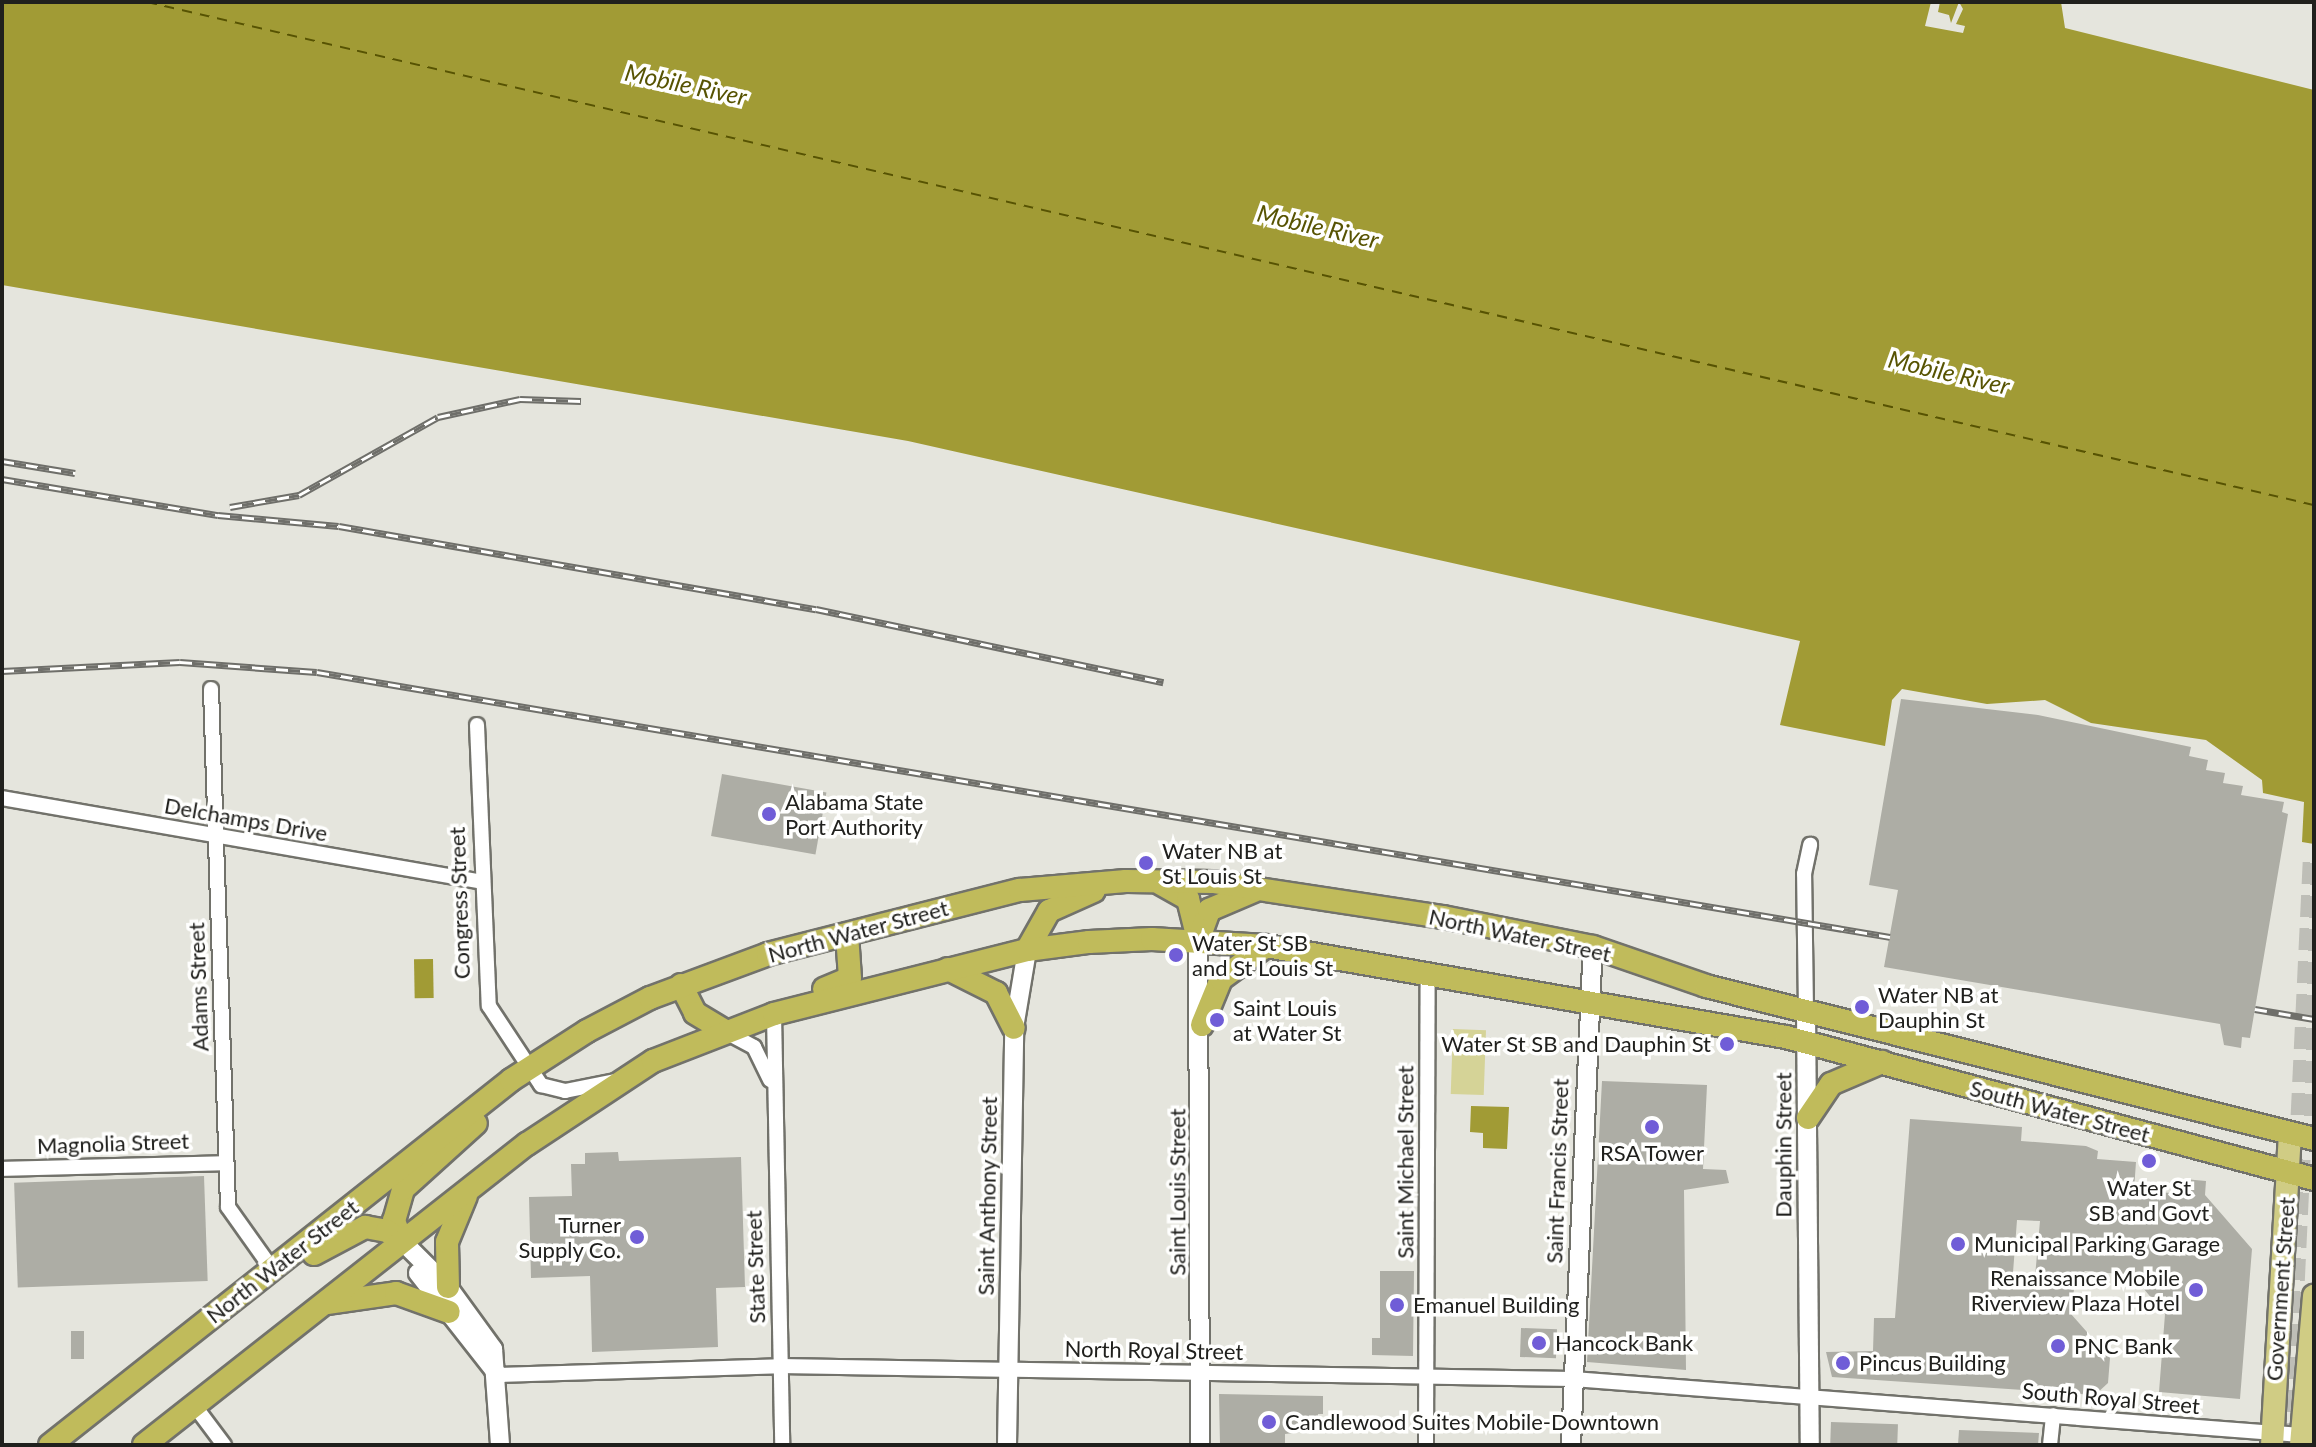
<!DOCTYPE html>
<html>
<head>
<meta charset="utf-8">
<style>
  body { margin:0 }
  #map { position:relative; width:2316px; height:1447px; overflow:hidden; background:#e5e5dd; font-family:Lato,sans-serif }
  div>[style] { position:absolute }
  .green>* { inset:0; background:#d5d397; transform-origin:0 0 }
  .water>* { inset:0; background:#a19b35; transform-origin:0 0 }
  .pier>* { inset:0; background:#e5e5dd }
  .ferry>* { height:2px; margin-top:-1px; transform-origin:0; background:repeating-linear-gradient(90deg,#575302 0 10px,transparent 0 18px) }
  .building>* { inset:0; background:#adada5; transform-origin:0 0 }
  .primary-tunnel>* { height:22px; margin-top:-11px; transform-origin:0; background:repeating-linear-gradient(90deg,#bebeb7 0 22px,transparent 0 33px) }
  .roads { filter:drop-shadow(2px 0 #72726b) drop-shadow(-2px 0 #72726b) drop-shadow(0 2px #72726b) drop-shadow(0 -2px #72726b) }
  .minor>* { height:14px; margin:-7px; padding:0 7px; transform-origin:7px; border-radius:7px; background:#fff }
  .tertiary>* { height:18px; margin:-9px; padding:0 9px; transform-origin:9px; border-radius:9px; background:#fff }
  .primary>* { height:22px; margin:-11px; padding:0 11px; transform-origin:11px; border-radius:11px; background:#d0cc84 }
  .trunk>* { height:22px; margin:-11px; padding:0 11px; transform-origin:11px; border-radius:11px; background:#c0bb5b }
  .rail>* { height:7px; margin-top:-3.5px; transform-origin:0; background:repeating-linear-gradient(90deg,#fffffe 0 12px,#6f6f6a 0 24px); box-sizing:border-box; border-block:2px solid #6f6f6a }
  .dots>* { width:22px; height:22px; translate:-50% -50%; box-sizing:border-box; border:4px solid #fffffe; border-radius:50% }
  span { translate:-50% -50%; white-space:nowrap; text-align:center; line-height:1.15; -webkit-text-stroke:7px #fffffe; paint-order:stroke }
  .poi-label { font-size:22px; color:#20201d }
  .left { translate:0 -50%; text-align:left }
  .right { translate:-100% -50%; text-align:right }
  .street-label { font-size:22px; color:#20201d }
  .water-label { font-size:24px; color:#575302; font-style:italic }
  .frame { position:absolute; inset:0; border:4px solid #20201d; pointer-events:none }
</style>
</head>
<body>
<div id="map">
  <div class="green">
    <i style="left:1453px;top:1029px;width:33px;height:65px;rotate:2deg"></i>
  </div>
  <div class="water">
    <i style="clip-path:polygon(2px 2px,2061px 2px,2065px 28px,2314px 90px,2314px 844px,2302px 842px,2304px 802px,2263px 793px,2262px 780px,2206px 740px,2091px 723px,2045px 700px,1987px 704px,1902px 689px,1892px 700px,1885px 746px,1780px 725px,1800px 641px,908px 441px,2px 285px)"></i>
    <i style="left:433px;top:959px;width:39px;height:19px;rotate:89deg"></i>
    <i style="clip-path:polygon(1471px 1106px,1509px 1107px,1507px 1149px,1483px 1148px,1483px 1133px,1470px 1132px)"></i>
  </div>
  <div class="pier">
    <i style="clip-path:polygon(1931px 2px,1940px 2px,1938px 12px,1949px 15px,1951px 23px,1959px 2px,1963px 9px,1956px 24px,1965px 26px,1963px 33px,1925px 26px)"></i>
  </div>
  <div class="ferry">
    <i style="left:147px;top:2px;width:2225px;rotate:13.07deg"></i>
  </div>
  <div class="building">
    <i style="clip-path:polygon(1901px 699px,2038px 715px,2191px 747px,2189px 756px,2208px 760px,2206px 770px,2225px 773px,2223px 783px,2243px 786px,2241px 795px,2284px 802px,2282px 812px,2288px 814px,2250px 1038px,2242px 1037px,2241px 1048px,2224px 1045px,2220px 1024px,1884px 967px,1898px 890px,1869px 885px)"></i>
    <i style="left:722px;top:774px;width:106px;height:63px;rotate:10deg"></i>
    <i style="clip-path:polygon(1602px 1081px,1707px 1085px,1703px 1169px,1726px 1170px,1729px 1183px,1684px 1190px,1686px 1370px,1587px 1362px)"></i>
    <i style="clip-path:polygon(evenodd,1910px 1119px,2022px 1127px,2021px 1141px,2086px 1146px,2098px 1151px,2097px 1159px,2136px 1162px,2134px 1190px,2183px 1194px,2184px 1179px,2206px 1181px,2205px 1195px,2252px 1249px,2240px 1399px,2159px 1392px,2165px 1314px,2132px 1275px,2085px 1271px,2075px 1281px,2071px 1314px,2110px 1358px,2108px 1383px,2095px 1395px,1832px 1377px,1826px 1352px,1873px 1351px,1874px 1318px,1895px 1318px,1910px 1119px,2017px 1220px,2040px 1221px,2034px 1288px,2012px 1286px,2017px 1220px)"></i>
    <i style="clip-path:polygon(618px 1152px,619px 1161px,741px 1157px,745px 1287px,716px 1288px,718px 1347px,592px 1352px,590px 1276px,531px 1278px,529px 1197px,572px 1196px,571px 1164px,585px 1164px,585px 1153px)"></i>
    <i style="left:204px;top:1176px;width:105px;height:190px;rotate:88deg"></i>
    <i style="clip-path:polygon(1380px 1271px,1414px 1271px,1413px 1356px,1372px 1355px,1372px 1338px,1380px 1338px)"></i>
    <i style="left:1521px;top:1328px;width:36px;height:29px;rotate:2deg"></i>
    <i style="left:71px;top:1331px;width:13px;height:28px"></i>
    <i style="clip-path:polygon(1219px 1394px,1323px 1396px,1323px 1414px,1318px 1414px,1317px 1430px,1285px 1434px,1285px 1445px,1220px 1445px)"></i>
    <i style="left:1831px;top:1422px;width:67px;height:23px;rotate:2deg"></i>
    <i style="clip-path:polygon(1959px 1430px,2039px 1433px,2038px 1445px,1958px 1445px)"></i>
  </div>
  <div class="primary-tunnel">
    <i style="left:2286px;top:1445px;width:590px;rotate:-87.28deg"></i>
  </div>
  <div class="roads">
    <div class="minor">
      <i style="left:211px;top:689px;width:518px;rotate:88.12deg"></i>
      <i style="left:228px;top:1207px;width:76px;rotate:54.6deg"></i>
      <i style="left:477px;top:725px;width:281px;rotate:87.6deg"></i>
      <i style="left:489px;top:1006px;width:95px;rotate:56.6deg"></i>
      <i style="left:541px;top:1085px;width:25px;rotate:14deg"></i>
      <i style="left:565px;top:1091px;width:51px;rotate:-11.3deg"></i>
      <i style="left:2px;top:798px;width:488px;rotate:9.9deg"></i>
      <i style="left:1806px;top:1011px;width:137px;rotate:-90.8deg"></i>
      <i style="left:1804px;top:874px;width:30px;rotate:-78deg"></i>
      <i style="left:774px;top:1014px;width:431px;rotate:88.9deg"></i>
      <i style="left:724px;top:1031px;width:34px;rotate:28deg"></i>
      <i style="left:754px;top:1047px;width:37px;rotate:64deg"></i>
      <i style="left:2px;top:1169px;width:224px;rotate:-1.5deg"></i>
      <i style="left:498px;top:1375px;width:282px;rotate:-1.8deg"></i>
      <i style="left:780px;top:1366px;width:793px;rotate:0.94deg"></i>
      <i style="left:1573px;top:1379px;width:743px;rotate:4.4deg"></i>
      <i style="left:194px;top:1405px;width:50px;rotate:53.1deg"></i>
      <i style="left:1426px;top:1445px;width:469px;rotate:-89.8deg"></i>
      <i style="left:2050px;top:1445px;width:30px;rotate:-84deg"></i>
    </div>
    <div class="tertiary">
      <i style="left:1198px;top:941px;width:504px;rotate:89.77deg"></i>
      <i style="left:1806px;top:1011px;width:434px;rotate:89.5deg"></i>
      <i style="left:402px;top:1241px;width:65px;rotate:45deg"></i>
      <i style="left:448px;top:1287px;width:77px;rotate:54deg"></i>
      <i style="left:493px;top:1349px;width:96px;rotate:85.8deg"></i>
      <i style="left:418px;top:1273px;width:130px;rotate:51.9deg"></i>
      <i style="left:1007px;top:1445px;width:417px;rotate:-89deg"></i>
      <i style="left:1014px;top:1028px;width:79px;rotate:-80.5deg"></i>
      <i style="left:1571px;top:1445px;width:498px;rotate:-87.5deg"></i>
    </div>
    <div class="primary">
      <i style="left:2272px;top:1445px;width:312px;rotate:-86.7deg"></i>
      <i style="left:2301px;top:1445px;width:150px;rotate:-85deg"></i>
    </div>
    <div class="trunk">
      <i style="left:1161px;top:884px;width:31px;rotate:29deg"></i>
      <i style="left:1188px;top:899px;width:38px;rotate:76deg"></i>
      <i style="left:1198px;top:941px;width:33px;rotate:-70deg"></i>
      <i style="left:1209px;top:910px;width:49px;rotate:-22.9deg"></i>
      <i style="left:1027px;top:950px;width:45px;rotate:-60.6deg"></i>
      <i style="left:1049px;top:911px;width:49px;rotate:-24deg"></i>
      <i style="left:948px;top:969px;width:54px;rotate:26.6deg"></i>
      <i style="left:996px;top:993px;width:39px;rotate:63deg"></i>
      <i style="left:681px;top:985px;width:31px;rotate:63deg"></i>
      <i style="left:695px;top:1013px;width:33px;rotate:31deg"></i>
      <i style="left:824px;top:989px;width:28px;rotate:-23deg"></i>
      <i style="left:850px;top:978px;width:44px;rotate:-93.9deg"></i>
      <i style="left:1202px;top:1025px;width:50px;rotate:-67.6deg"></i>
      <i style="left:1221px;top:979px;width:56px;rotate:-36.3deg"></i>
      <i style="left:1808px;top:1118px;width:41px;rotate:-55.9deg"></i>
      <i style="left:1831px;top:1084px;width:56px;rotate:-23.3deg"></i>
      <i style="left:402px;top:1241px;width:22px;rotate:-112deg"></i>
      <i style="left:394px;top:1221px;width:33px;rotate:-74deg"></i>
      <i style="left:403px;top:1189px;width:98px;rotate:-42.1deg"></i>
      <i style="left:314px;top:1254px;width:58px;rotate:-27.9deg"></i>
      <i style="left:365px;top:1227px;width:22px;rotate:10deg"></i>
      <i style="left:387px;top:1231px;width:18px;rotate:34deg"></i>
      <i style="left:448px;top:1287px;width:45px;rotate:-91.3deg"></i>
      <i style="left:447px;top:1242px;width:50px;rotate:-67.6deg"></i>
      <i style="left:327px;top:1303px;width:70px;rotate:-8.2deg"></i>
      <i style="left:396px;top:1293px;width:56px;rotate:19.7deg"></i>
      <i style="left:50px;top:1445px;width:588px;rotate:-38.37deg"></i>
      <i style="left:511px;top:1080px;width:90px;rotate:-32.8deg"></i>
      <i style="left:587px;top:1031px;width:71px;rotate:-27.6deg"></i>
      <i style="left:650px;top:998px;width:126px;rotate:-20.4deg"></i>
      <i style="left:768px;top:954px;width:260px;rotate:-14.3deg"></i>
      <i style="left:1020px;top:890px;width:106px;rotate:-4.9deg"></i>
      <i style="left:1126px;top:881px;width:87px;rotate:0.7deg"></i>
      <i style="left:1213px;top:882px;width:233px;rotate:8.7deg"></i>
      <i style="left:1443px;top:917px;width:153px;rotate:11.3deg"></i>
      <i style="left:1593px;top:947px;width:120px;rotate:19deg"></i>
      <i style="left:1706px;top:986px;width:627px;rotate:14.12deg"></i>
      <i style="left:144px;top:1445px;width:487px;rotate:-38.2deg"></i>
      <i style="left:527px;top:1144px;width:151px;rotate:-33.4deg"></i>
      <i style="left:653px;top:1061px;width:130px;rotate:-21.2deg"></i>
      <i style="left:774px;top:1014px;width:261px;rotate:-14.2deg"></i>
      <i style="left:1027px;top:950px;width:63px;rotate:-7.4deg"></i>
      <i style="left:1089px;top:942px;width:63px;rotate:-2.7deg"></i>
      <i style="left:1152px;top:939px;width:114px;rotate:3.5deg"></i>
      <i style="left:1266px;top:946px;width:528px;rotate:9.93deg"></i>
      <i style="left:1786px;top:1037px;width:547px;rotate:15.05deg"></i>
    </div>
  </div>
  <div class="rail">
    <i style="left:2px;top:461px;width:74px;rotate:9.3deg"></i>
    <i style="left:2px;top:479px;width:219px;rotate:9.5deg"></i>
    <i style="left:218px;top:515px;width:121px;rotate:5.2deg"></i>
    <i style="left:339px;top:526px;width:484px;rotate:9.9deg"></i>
    <i style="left:816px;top:609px;width:355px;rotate:11.9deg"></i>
    <i style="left:230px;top:507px;width:70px;rotate:-9.9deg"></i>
    <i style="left:299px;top:495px;width:159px;rotate:-29.3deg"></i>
    <i style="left:438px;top:417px;width:84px;rotate:-12.4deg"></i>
    <i style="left:520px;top:399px;width:61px;rotate:1.9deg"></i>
    <i style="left:2px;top:671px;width:178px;rotate:-2.9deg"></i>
    <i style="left:180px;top:662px;width:137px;rotate:4.2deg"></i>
    <i style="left:317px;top:672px;width:1595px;rotate:9.56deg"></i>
    <i style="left:2255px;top:1009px;width:60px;rotate:9.6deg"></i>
  </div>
  <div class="dots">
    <i style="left:769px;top:814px;background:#705dd7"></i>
    <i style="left:1146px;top:863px;background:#705dd7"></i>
    <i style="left:1176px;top:955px;background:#705dd7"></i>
    <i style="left:1862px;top:1007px;background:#705dd7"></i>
    <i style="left:1217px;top:1020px;background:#705dd7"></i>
    <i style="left:1727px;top:1044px;background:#705dd7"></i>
    <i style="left:1652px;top:1127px;background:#705dd7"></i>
    <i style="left:2149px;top:1161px;background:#705dd7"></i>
    <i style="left:637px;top:1237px;background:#705dd7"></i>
    <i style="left:1958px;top:1244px;background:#705dd7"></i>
    <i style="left:2196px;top:1290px;background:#705dd7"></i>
    <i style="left:1397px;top:1305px;background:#705dd7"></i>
    <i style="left:1539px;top:1343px;background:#705dd7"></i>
    <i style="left:2058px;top:1346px;background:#705dd7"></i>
    <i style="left:1843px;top:1363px;background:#705dd7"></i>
    <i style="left:1269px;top:1422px;background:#705dd7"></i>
  </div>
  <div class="poi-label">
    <span class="left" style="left:785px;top:814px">Alabama State<br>Port Authority</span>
    <span class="left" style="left:1162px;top:863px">Water NB at<br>St Louis St</span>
    <span class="left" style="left:1192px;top:955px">Water St SB<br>and St Louis St</span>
    <span class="left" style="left:1878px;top:1007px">Water NB at<br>Dauphin St</span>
    <span class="left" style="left:1233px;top:1020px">Saint Louis<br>at Water St</span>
    <span class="right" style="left:1711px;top:1044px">Water St SB and Dauphin St</span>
    <span style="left:1652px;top:1153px">RSA Tower</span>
    <span style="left:2149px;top:1200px">Water St<br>SB and Govt</span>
    <span class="right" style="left:621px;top:1237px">Turner<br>Supply Co.</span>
    <span class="left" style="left:1974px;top:1244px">Municipal Parking Garage</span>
    <span class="right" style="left:2180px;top:1290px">Renaissance Mobile<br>Riverview Plaza Hotel</span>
    <span class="left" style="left:1413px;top:1305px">Emanuel Building</span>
    <span class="left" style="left:1555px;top:1343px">Hancock Bank</span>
    <span class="left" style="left:2074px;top:1346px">PNC Bank</span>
    <span class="left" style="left:1859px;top:1363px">Pincus Building</span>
    <span class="left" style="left:1285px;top:1422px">Candlewood Suites Mobile-Downtown</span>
  </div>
  <div class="street-label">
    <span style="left:246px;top:819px;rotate:10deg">Delchamps Drive</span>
    <span style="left:459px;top:903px;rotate:-92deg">Congress Street</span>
    <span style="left:858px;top:931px;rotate:-15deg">North Water Street</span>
    <span style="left:1520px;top:935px;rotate:12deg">North Water Street</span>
    <span style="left:198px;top:987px;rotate:-92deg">Adams Street</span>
    <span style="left:2060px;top:1111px;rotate:15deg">South Water Street</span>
    <span style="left:113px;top:1143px;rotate:-2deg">Magnolia Street</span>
    <span style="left:1783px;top:1145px;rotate:-90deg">Dauphin Street</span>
    <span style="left:1405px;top:1162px;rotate:-90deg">Saint Michael Street</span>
    <span style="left:1557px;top:1171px;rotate:-88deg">Saint Francis Street</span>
    <span style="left:1177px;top:1192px;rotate:-90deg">Saint Louis Street</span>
    <span style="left:987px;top:1196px;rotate:-89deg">Saint Anthony Street</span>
    <span style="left:282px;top:1261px;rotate:-38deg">North Water Street</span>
    <span style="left:755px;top:1267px;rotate:-92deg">State Street</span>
    <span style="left:2280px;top:1289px;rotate:-86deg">Government Street</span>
    <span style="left:1154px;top:1350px;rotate:1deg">North Royal Street</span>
    <span style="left:2111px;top:1398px;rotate:5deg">South Royal Street</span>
  </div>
  <div class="water-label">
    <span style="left:686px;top:84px;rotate:12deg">Mobile River</span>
    <span style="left:1318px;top:226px;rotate:13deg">Mobile River</span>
    <span style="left:1949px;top:372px;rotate:13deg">Mobile River</span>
  </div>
  <div class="frame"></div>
</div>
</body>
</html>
